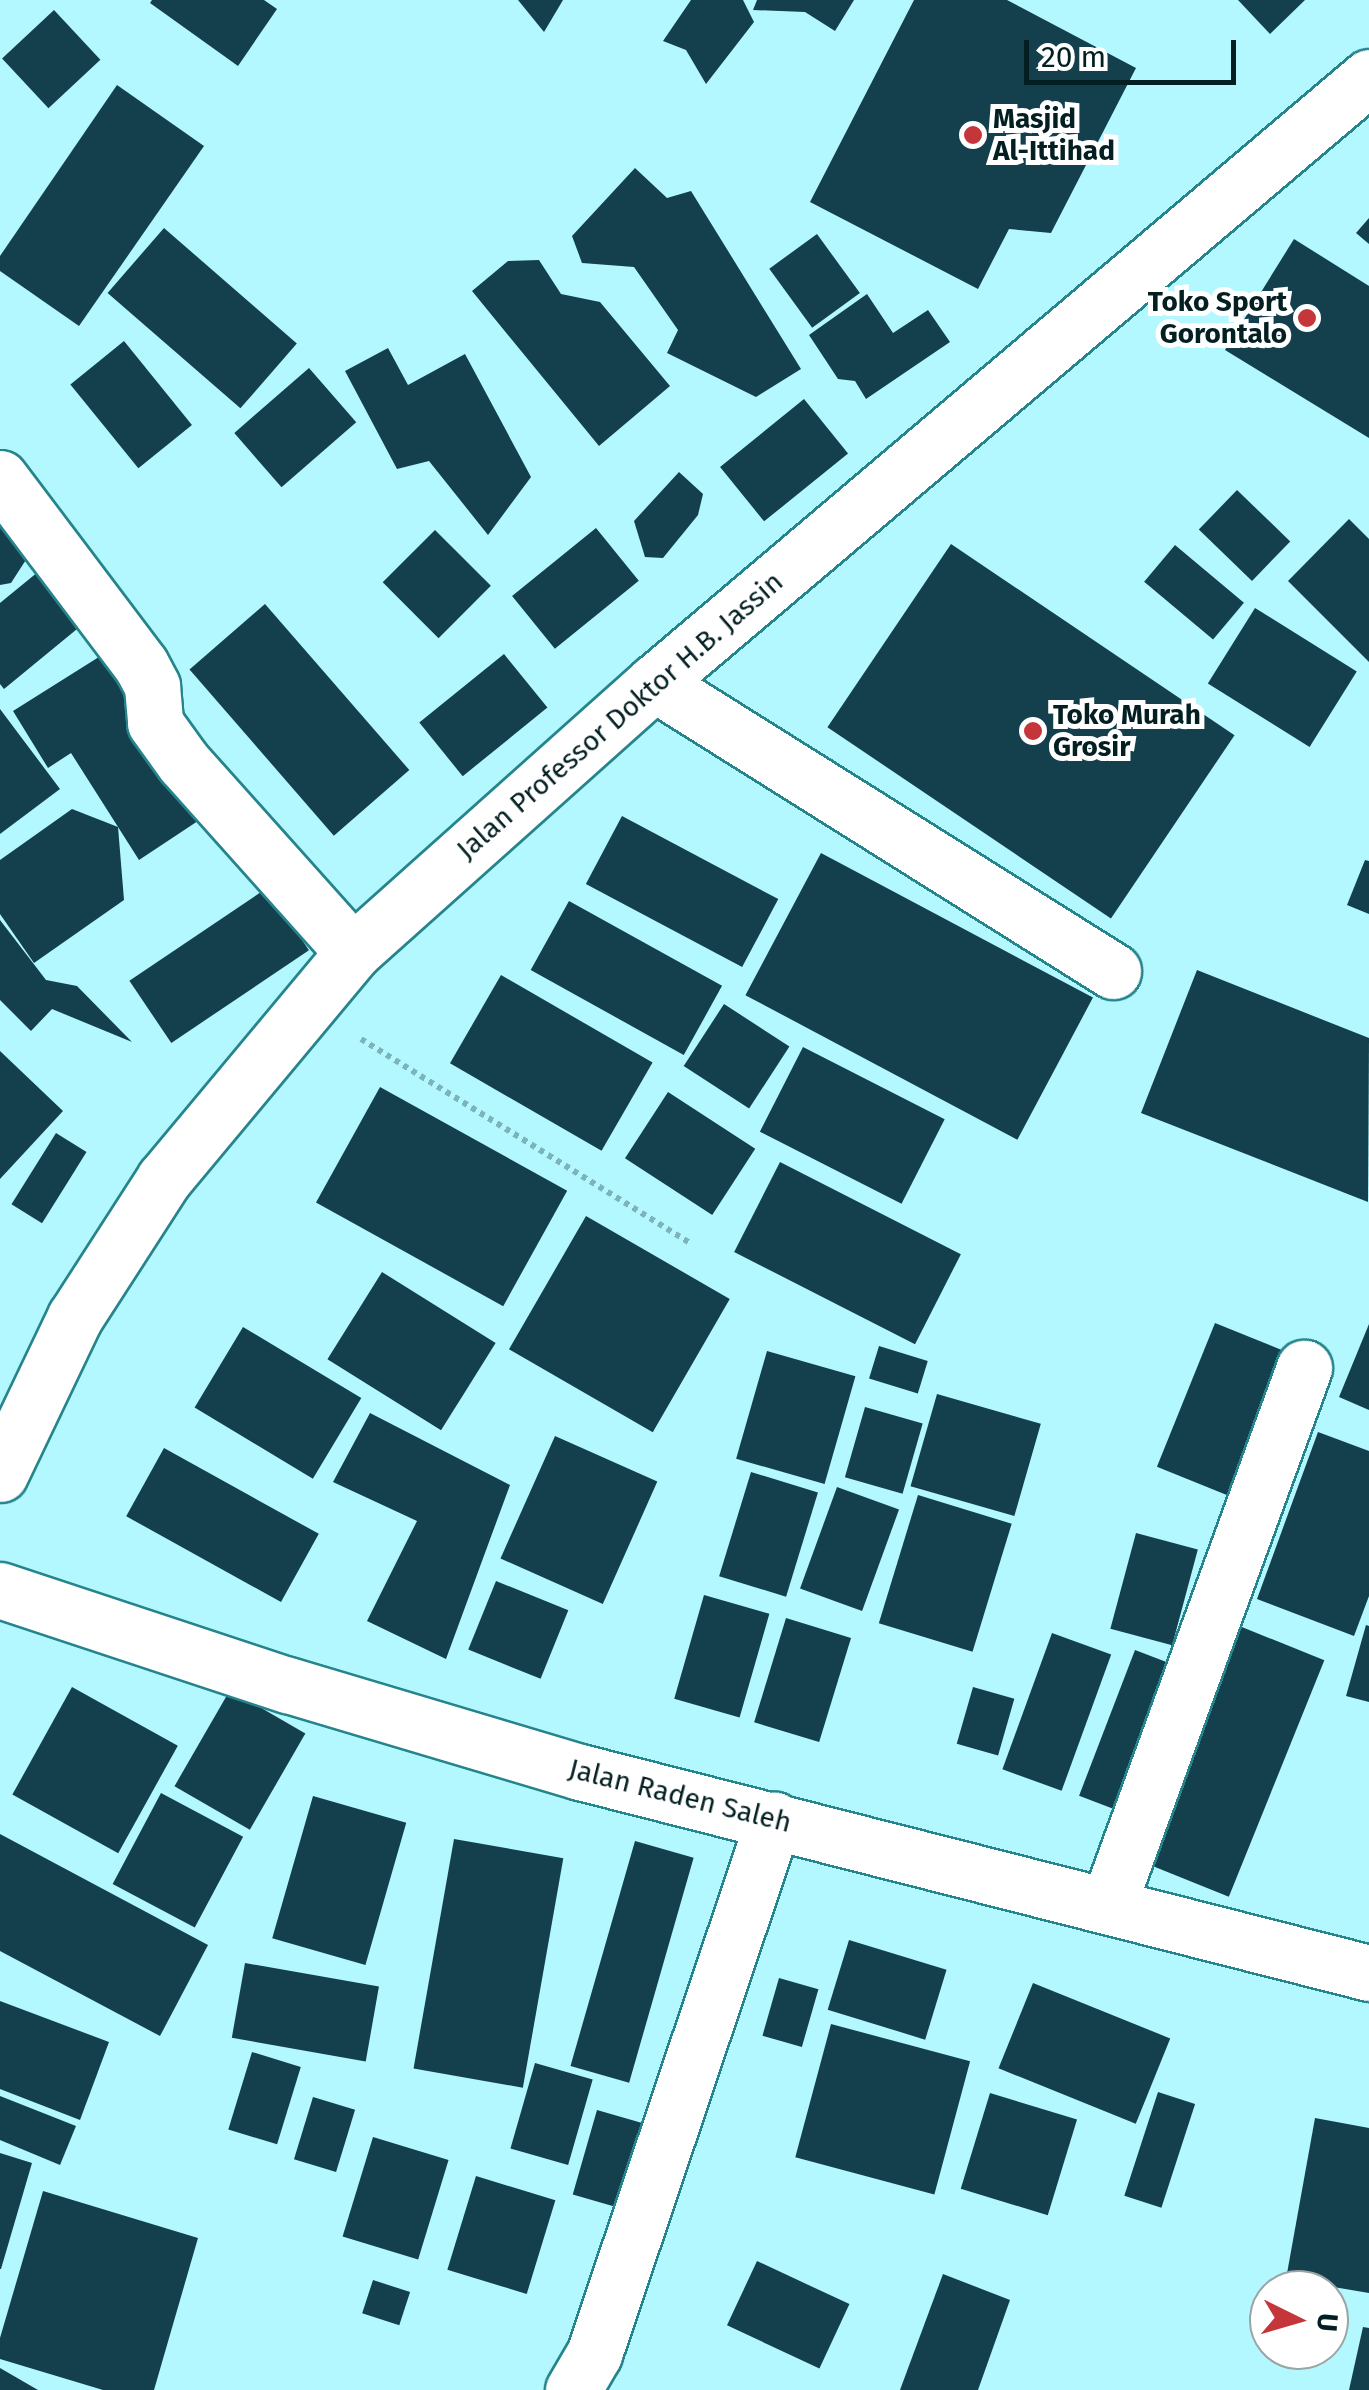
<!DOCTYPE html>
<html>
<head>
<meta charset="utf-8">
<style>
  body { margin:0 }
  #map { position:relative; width:1369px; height:2390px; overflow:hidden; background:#b4f8ff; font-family:"Fira Sans",sans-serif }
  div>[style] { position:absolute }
  .building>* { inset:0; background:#143f4d; transform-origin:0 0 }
  .path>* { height:6px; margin-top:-3px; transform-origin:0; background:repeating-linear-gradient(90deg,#7cb4b9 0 5px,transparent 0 10px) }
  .roads { filter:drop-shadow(2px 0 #26848c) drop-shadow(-2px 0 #26848c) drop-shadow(0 2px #26848c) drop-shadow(0 -2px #26848c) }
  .minor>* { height:55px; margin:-27.5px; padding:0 27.5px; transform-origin:27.5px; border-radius:27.5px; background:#fff }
  .highway>* { height:55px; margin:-27.5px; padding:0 27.5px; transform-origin:27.5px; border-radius:27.5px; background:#fff }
  .dots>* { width:28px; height:28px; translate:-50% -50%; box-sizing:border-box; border:5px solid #fff; border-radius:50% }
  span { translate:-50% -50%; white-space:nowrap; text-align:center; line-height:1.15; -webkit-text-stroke:10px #fff; paint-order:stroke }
  .poi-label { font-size:28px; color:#031f21; font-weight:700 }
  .left { translate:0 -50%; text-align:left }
  .right { translate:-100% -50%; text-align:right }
  .street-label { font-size:28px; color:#031f21 }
  .north { position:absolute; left:1249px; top:2270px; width:100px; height:100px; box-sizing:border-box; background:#fff; border:2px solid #9aa5a6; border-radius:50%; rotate:95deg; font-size:28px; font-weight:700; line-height:40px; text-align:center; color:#031f21 }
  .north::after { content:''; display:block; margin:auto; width:35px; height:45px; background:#c5363b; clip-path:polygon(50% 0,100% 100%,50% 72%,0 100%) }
  .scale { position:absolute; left:1024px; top:40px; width:212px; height:45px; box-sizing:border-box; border:5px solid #031f21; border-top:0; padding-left:12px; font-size:30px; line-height:35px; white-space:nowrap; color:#031f21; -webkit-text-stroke:8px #fff; paint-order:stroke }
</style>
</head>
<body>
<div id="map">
  <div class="building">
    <i style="clip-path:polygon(152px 0,264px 0,277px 9px,238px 66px,150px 3px)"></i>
    <i style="clip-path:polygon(518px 0,563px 0,544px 32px)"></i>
    <i style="clip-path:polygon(691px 0,743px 0,754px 22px,706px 84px,686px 50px,663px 41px)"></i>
    <i style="clip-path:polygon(757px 0,854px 0,835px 31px,805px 12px,753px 10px)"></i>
    <i style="clip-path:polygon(914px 0,1007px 0,1136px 68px,1051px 233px,1009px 229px,978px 289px,810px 202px)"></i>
    <i style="clip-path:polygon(1238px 0,1305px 0,1270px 34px)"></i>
    <i style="left:54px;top:10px;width:68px;height:71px;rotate:47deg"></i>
    <i style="clip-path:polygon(117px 85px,204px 146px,79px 326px,0 271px,0 256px)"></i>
    <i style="clip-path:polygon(635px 168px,667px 198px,691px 191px,801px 369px,756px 397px,667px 353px,678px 330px,634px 267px,582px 263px,572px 236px)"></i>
    <i style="clip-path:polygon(1369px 218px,1369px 244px,1356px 233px)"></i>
    <i style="left:164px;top:228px;width:176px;height:86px;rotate:41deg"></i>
    <i style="left:817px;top:234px;width:73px;height:59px;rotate:54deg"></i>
    <i style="clip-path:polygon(1294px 239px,1369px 286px,1369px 438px,1225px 350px)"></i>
    <i style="clip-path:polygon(539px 260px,561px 294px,600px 302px,670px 386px,599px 446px,472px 291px,508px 261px)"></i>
    <i style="clip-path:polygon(867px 294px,893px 333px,928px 310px,950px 342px,866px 399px,855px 381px,838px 379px,809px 335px)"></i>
    <i style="left:124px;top:341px;width:108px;height:69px;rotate:51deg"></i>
    <i style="clip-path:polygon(388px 348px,408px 385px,465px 354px,531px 477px,488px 535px,429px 461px,397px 469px,345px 371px)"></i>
    <i style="left:309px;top:368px;width:72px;height:99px;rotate:49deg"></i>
    <i style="left:804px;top:399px;width:70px;height:108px;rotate:51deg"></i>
    <i style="clip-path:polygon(679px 472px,703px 494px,698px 515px,663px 558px,645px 557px,634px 521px)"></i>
    <i style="left:1237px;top:490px;width:74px;height:55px;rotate:44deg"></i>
    <i style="clip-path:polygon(0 499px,40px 538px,11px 583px,0 585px)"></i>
    <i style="clip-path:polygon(1349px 519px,1369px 539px,1369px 662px,1288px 581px)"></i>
    <i style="left:596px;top:528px;width:68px;height:108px;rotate:51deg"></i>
    <i style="left:435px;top:530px;width:79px;height:74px;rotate:45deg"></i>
    <i style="left:951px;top:544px;width:342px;height:221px;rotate:34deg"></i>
    <i style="left:1175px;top:545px;width:90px;height:48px;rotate:40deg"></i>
    <i style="clip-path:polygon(44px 567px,88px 620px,4px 689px,0 684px,0 603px)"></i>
    <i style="left:265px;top:604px;width:220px;height:100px;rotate:49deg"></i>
    <i style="left:1255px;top:608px;width:120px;height:89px;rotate:32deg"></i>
    <i style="clip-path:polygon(110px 650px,210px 813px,139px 860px,71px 753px,48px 768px,13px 711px)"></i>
    <i style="left:504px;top:654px;width:69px;height:109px;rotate:51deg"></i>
    <i style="clip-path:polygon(0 709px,60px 789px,0 834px)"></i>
    <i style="clip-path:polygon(72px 809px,118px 827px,124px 900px,34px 963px,0 914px,0 860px)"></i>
    <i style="left:622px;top:816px;width:177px;height:77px;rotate:28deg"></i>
    <i style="left:821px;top:853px;width:308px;height:161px;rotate:28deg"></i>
    <i style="clip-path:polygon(1365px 860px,1369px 861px,1369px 914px,1347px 905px)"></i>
    <i style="left:267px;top:888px;width:75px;height:166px;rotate:56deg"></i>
    <i style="left:569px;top:901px;width:175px;height:79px;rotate:29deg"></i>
    <i style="clip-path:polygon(0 920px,46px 980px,77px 986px,132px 1042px,52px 1009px,31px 1031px,0 1000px)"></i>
    <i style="clip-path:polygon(1197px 970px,1369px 1038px,1368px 1202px,1141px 1113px)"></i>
    <i style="left:501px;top:975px;width:175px;height:102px;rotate:30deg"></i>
    <i style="left:724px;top:1004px;width:78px;height:74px;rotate:33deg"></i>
    <i style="left:803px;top:1047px;width:159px;height:95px;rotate:27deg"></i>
    <i style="clip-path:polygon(0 1051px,63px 1111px,0 1179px)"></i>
    <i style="left:380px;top:1087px;width:214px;height:132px;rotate:29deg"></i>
    <i style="left:668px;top:1092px;width:104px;height:79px;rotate:33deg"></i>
    <i style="left:56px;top:1133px;width:36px;height:84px;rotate:32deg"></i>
    <i style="left:780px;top:1162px;width:203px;height:101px;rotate:27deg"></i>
    <i style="left:586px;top:1216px;width:166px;height:154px;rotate:30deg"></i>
    <i style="left:382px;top:1272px;width:134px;height:103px;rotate:32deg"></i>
    <i style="left:1215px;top:1323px;width:84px;height:155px;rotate:22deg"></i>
    <i style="clip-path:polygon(1369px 1324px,1369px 1410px,1339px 1397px)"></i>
    <i style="left:243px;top:1327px;width:138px;height:94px;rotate:31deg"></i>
    <i style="left:879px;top:1346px;width:51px;height:34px;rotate:17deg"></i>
    <i style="left:767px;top:1351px;width:92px;height:112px;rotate:16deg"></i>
    <i style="left:937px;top:1394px;width:108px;height:96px;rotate:16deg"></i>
    <i style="left:865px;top:1407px;width:60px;height:73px;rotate:16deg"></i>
    <i style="clip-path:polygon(370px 1413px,510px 1485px,446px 1659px,367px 1621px,417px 1521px,333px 1482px)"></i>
    <i style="clip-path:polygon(1318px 1432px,1369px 1451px,1369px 1596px,1354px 1636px,1257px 1599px)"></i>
    <i style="left:555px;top:1436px;width:112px;height:134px;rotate:24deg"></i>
    <i style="left:164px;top:1448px;width:177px;height:78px;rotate:29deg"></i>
    <i style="left:751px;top:1472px;width:70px;height:109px;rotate:17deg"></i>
    <i style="left:837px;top:1487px;width:66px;height:108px;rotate:20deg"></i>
    <i style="left:918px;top:1495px;width:98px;height:134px;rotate:17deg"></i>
    <i style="left:1136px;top:1533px;width:64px;height:99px;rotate:15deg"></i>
    <i style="left:496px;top:1581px;width:78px;height:74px;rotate:22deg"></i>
    <i style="left:704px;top:1595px;width:68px;height:108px;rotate:16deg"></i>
    <i style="left:786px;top:1618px;width:68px;height:109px;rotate:17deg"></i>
    <i style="left:1227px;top:1621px;width:105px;height:255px;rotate:22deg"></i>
    <i style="clip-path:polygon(1366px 1625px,1369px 1626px,1369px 1702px,1346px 1696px)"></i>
    <i style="left:1052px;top:1633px;width:63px;height:145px;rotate:20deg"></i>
    <i style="left:1135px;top:1650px;width:61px;height:156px;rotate:21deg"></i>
    <i style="left:72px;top:1687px;width:121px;height:123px;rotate:29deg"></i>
    <i style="left:973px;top:1687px;width:43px;height:59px;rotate:16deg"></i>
    <i style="left:230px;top:1690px;width:87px;height:111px;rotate:30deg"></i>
    <i style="left:161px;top:1793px;width:93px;height:103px;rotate:28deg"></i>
    <i style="left:313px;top:1796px;width:97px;height:148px;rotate:16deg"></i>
    <i style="clip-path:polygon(0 1834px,208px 1945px,160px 2036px,0 1951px)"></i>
    <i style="left:454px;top:1839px;width:111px;height:233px;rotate:10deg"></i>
    <i style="left:635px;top:1841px;width:61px;height:234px;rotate:16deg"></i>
    <i style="left:849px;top:1940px;width:102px;height:73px;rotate:17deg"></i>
    <i style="left:245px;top:1963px;width:136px;height:76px;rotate:10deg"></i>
    <i style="left:779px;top:1978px;width:41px;height:60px;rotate:16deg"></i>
    <i style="left:1033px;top:1983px;width:148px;height:92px;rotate:22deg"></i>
    <i style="clip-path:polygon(0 2001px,109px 2042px,80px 2120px,0 2089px)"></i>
    <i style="left:831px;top:2024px;width:144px;height:138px;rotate:15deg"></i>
    <i style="left:252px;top:2052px;width:51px;height:81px;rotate:17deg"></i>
    <i style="left:535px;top:2063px;width:60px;height:89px;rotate:16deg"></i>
    <i style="left:1158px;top:2092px;width:39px;height:109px;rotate:18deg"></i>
    <i style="left:990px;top:2093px;width:91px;height:100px;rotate:17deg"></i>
    <i style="clip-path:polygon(0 2096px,76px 2126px,60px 2165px,0 2140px)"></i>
    <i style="left:313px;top:2097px;width:44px;height:65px;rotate:17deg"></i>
    <i style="left:597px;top:2110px;width:64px;height:88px;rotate:16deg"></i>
    <i style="clip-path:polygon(1315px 2118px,1369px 2128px,1369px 2293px,1286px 2279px)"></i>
    <i style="left:373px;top:2137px;width:79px;height:104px;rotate:17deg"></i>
    <i style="clip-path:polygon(0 2153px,32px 2163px,1px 2269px,0 2269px)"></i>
    <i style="left:476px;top:2176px;width:83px;height:98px;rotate:17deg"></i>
    <i style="clip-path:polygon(43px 2191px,198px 2238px,154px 2390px,103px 2390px,0 2359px,0 2338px)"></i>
    <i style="left:757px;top:2261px;width:102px;height:71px;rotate:25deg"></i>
    <i style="clip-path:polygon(943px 2274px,1010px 2300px,978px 2390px,900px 2390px)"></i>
    <i style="left:373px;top:2280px;width:39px;height:35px;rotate:18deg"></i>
    <i style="clip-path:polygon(1363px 2327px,1369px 2328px,1369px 2390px,1349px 2390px)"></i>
    <i style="clip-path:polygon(0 2368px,38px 2390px,0 2390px)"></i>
  </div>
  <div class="path">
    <i style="left:361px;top:1039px;width:389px;rotate:31.8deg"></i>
  </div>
  <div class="roads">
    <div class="minor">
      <i style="left:0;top:478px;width:234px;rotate:53deg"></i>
      <i style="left:141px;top:665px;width:24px;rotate:62deg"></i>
      <i style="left:152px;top:686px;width:37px;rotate:85deg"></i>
      <i style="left:155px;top:723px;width:48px;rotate:54.3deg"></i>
      <i style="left:183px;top:762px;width:255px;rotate:48.2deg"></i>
      <i style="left:654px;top:683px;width:542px;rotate:32.11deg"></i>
      <i style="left:0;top:1590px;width:303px;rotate:18.3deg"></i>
      <i style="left:288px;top:1685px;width:305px;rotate:16.6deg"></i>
      <i style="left:580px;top:1772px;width:814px;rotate:14.29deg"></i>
      <i style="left:1108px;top:1905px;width:572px;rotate:-69.95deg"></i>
      <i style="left:573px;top:2390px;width:42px;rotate:-59.7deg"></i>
      <i style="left:594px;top:2354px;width:564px;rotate:-71.4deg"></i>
    </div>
    <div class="highway">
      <i style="left:0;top:1474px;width:174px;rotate:-64.5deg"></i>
      <i style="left:75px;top:1317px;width:164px;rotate:-57.2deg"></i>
      <i style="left:164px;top:1179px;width:295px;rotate:-50.2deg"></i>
      <i style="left:353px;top:952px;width:404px;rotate:-41.8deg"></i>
      <i style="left:654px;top:683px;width:937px;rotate:-40.28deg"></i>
    </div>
  </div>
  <div class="dots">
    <i style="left:973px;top:135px;background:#c5363b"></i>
    <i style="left:1307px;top:318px;background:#c5363b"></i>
    <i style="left:1033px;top:731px;background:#c5363b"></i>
  </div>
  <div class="poi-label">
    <span class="left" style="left:993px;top:135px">Masjid<br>Al-Ittihad</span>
    <span class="right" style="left:1287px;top:318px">Toko Sport<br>Gorontalo</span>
    <span class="left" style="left:1053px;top:731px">Toko Murah<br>Grosir</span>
  </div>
  <div class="street-label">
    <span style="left:620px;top:716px;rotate:-41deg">Jalan Professor Doktor H.B. Jassin</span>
    <span style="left:680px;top:1796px;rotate:14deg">Jalan Raden Saleh</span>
  </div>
  <div class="north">U</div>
  <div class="scale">20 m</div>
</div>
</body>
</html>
